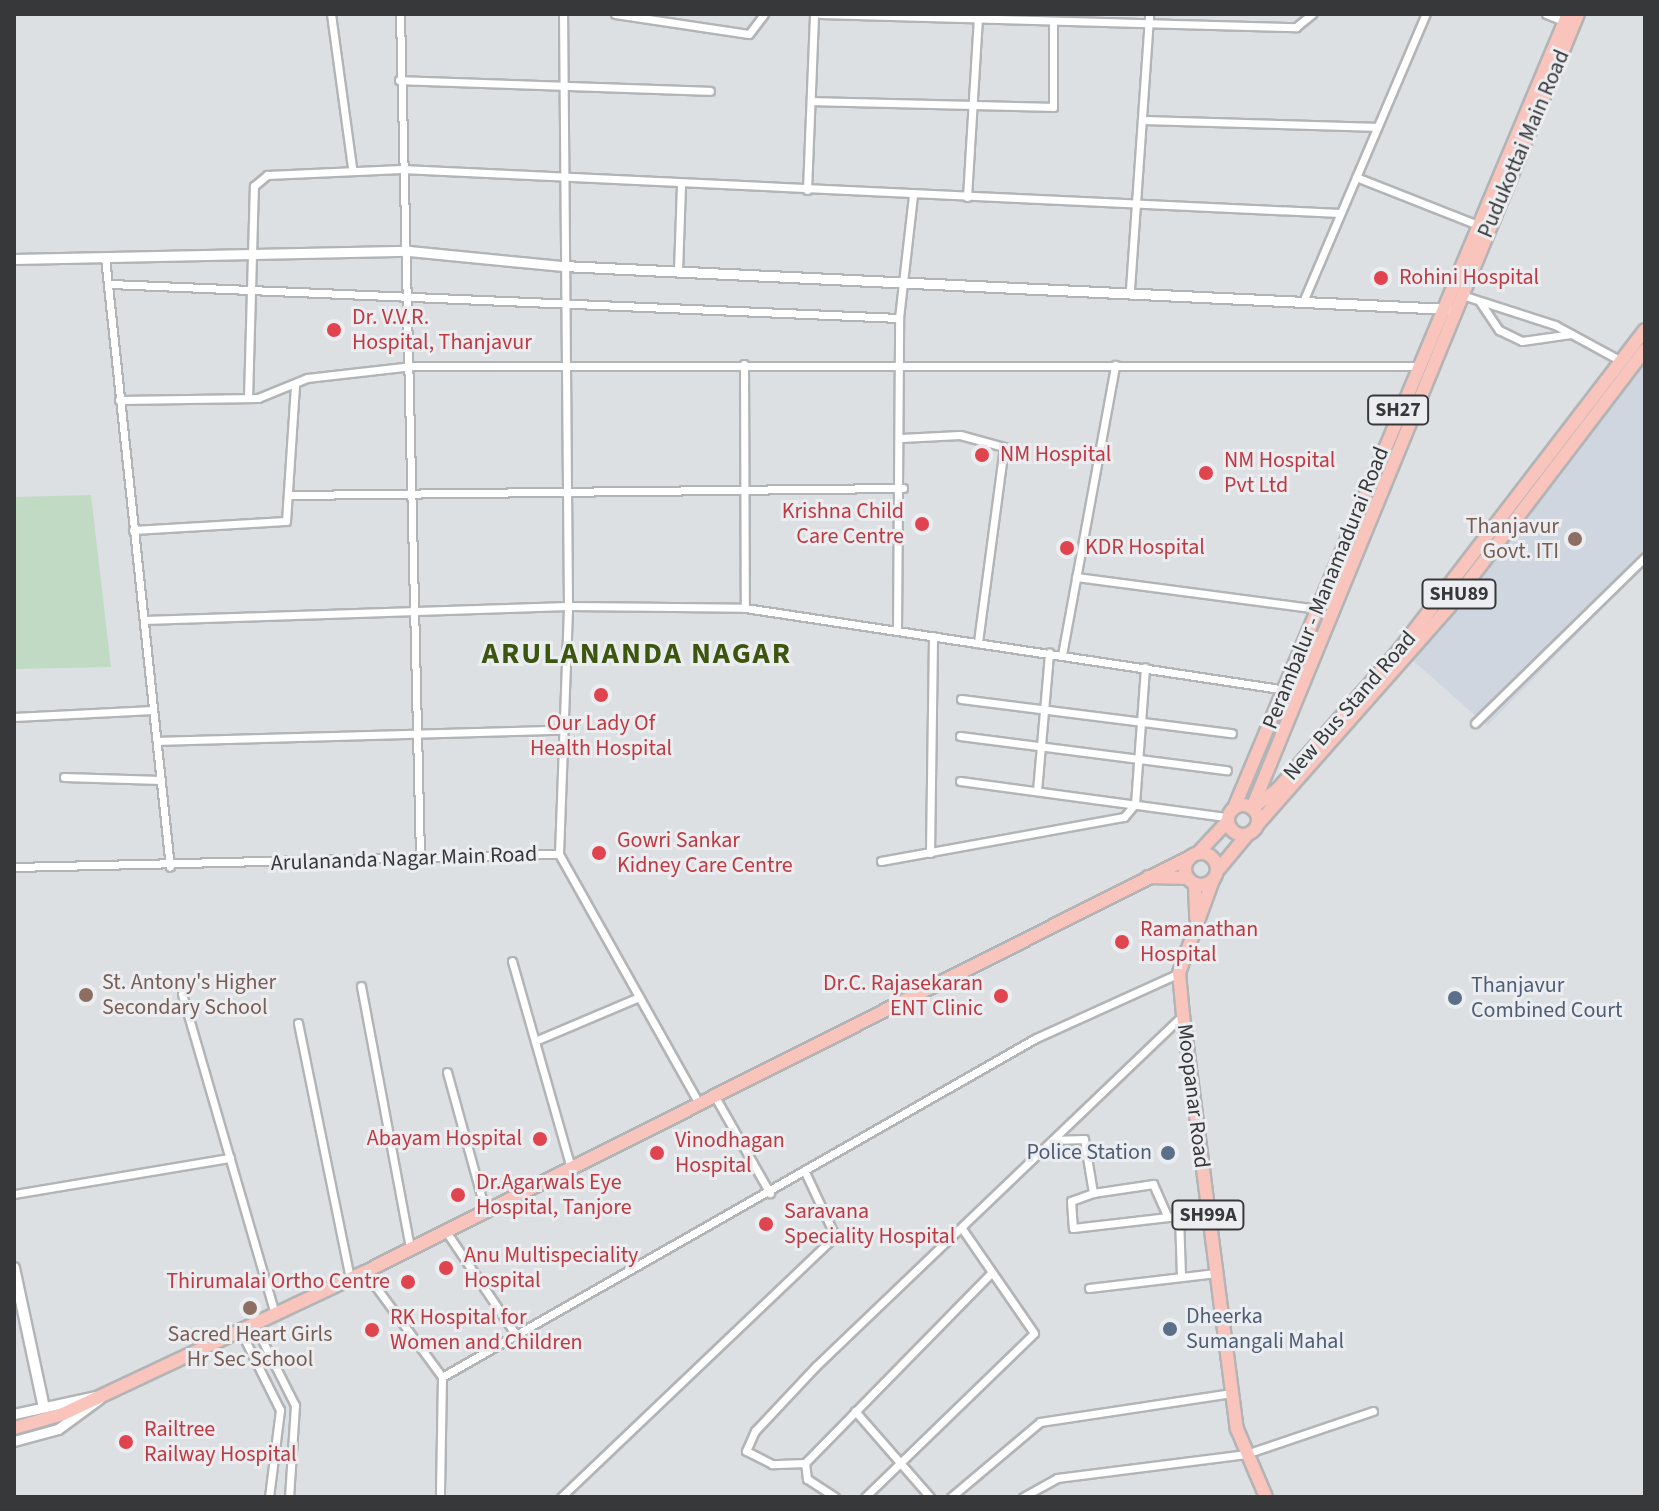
<!DOCTYPE html>
<html>
<head>
<meta charset="utf-8">
<style>
  body { margin:0 }
  #map { position:relative; width:1659px; height:1511px; overflow:hidden; background:#dde0e2; font-family:"Source Sans 3",sans-serif }
  div>[style] { position:absolute }
  .built>* { inset:0; background:#cfd6df }
  .green>* { inset:0; background:#c0dac4 }
  .roads { filter:drop-shadow(2px 0 #b2b4b6) drop-shadow(-2px 0 #b2b4b6) drop-shadow(0 2px #b2b4b6) drop-shadow(0 -2px #b2b4b6) }
  .minor>* { height:7px; margin:-3.5px; padding:0 3.5px; transform-origin:3.5px; border-radius:3.5px; background:#fff }
  .tertiary>* { height:9px; margin:-4.5px; padding:0 4.5px; transform-origin:4.5px; border-radius:4.5px; background:#fff }
  .secondary>* { height:10px; margin:-5px; padding:0 5px; transform-origin:5px; border-radius:5px; background:#fff }
  .primary>* { height:12px; margin:-6px; padding:0 6px; transform-origin:6px; border-radius:6px; background:#f9c4bc }
  .primary>.ring { margin:-6px; padding:0; box-sizing:content-box; background:none; border:12px solid #f9c4bc; border-radius:50% }
  .dots>* { width:22px; height:22px; translate:-50% -50%; box-sizing:border-box; border:4px solid #ebedf0; border-radius:50% }
  span { translate:-50% -50%; white-space:nowrap; text-align:center; line-height:1.15; -webkit-text-stroke:6px #ebedf0; paint-order:stroke }
  .shield-label span { padding:2px 6px; background:#ebedf0; border:2px solid; border-radius:6px; -webkit-text-stroke-width:0 }
  .shield-label { font-size:20px; color:#373839; font-weight:700 }
  .street-label { font-size:22px; color:#373839 }
  .health-label { font-size:22px; color:#be3a42 }
  .left { translate:0 -50%; text-align:left }
  .right { translate:-100% -50%; text-align:right }
  .education-label { font-size:22px; color:#785e54 }
  .service-label { font-size:22px; color:#4e5e75 }
  .district-label { font-size:30px; color:#3c560f; font-weight:700; letter-spacing:2px }
  .frame { position:absolute; inset:0; border:16px solid #373839; pointer-events:none }
</style>
</head>
<body>
<div id="map">
  <div class="built">
    <i style="clip-path:polygon(1645px 363px,1645px 565px,1487px 726px,1409px 657px)"></i>
  </div>
  <div class="green">
    <i style="clip-path:polygon(91px 495px,111px 667px,14px 669px,14px 497px)"></i>
  </div>
  <div class="roads">
    <div class="minor">
      <i style="left:331px;top:14px;width:155px;rotate:82.2deg"></i>
      <i style="left:400px;top:14px;width:843px;rotate:88.64deg"></i>
      <i style="left:615px;top:14px;width:135px;rotate:8.5deg"></i>
      <i style="left:749px;top:34px;width:25px;rotate:-53deg"></i>
      <i style="left:820px;top:14px;width:476px;rotate:1.6deg"></i>
      <i style="left:1296px;top:27px;width:21px;rotate:-39deg"></i>
      <i style="left:1546px;top:14px;width:22px;rotate:22deg"></i>
      <i style="left:399px;top:80px;width:311px;rotate:2deg"></i>
      <i style="left:811px;top:101px;width:242px;rotate:1.4deg"></i>
      <i style="left:1053px;top:107px;width:85px;rotate:-90deg"></i>
      <i style="left:1147px;top:120px;width:230px;rotate:1.7deg"></i>
      <i style="left:1356px;top:177px;width:131px;rotate:21.5deg"></i>
      <i style="left:807px;top:190px;width:176px;rotate:-87.7deg"></i>
      <i style="left:967px;top:197px;width:178px;rotate:-86.5deg"></i>
      <i style="left:105px;top:257px;width:613px;rotate:83.92deg"></i>
      <i style="left:678px;top:271px;width:88px;rotate:-88deg"></i>
      <i style="left:111px;top:284px;width:789px;rotate:2.47deg"></i>
      <i style="left:1130px;top:289px;width:276px;rotate:-86deg"></i>
      <i style="left:1462px;top:295px;width:98px;rotate:17.9deg"></i>
      <i style="left:1555px;top:325px;width:75px;rotate:28.6deg"></i>
      <i style="left:1305px;top:297px;width:308px;rotate:-66.9deg"></i>
      <i style="left:1480px;top:302px;width:34px;rotate:56deg"></i>
      <i style="left:1499px;top:330px;width:25px;rotate:26deg"></i>
      <i style="left:1522px;top:341px;width:49px;rotate:-8.1deg"></i>
      <i style="left:744px;top:364px;width:244px;rotate:89.8deg"></i>
      <i style="left:248px;top:398px;width:212px;rotate:-88.4deg"></i>
      <i style="left:254px;top:186px;width:17px;rotate:-40deg"></i>
      <i style="left:267px;top:175px;width:135px;rotate:-2.5deg"></i>
      <i style="left:402px;top:169px;width:939px;rotate:2.69deg"></i>
      <i style="left:119px;top:400px;width:139px;rotate:-0.8deg"></i>
      <i style="left:258px;top:398px;width:53px;rotate:-22.2deg"></i>
      <i style="left:307px;top:378px;width:106px;rotate:-6.5deg"></i>
      <i style="left:412px;top:366px;width:1005px"></i>
      <i style="left:901px;top:438px;width:59px;rotate:-2.9deg"></i>
      <i style="left:960px;top:435px;width:46px;rotate:15.3deg"></i>
      <i style="left:1004px;top:447px;width:198px;rotate:97.6deg"></i>
      <i style="left:291px;top:495px;width:612px;rotate:-0.66deg"></i>
      <i style="left:133px;top:530px;width:153px;rotate:-3.4deg"></i>
      <i style="left:286px;top:521px;width:137px;rotate:-86.2deg"></i>
      <i style="left:1076px;top:577px;width:245px;rotate:7.5deg"></i>
      <i style="left:144px;top:620px;width:424px;rotate:-1.9deg"></i>
      <i style="left:568px;top:606px;width:177px;rotate:0.6deg"></i>
      <i style="left:745px;top:608px;width:561px;rotate:8.61deg"></i>
      <i style="left:897px;top:629px;width:311px;rotate:-89.6deg"></i>
      <i style="left:899px;top:318px;width:124px;rotate:-83.5deg"></i>
      <i style="left:1062px;top:655px;width:295px;rotate:-79.6deg"></i>
      <i style="left:961px;top:699px;width:273px;rotate:7.2deg"></i>
      <i style="left:14px;top:717px;width:139px;rotate:-2.9deg"></i>
      <i style="left:1475px;top:723px;width:238px;rotate:-44.3deg"></i>
      <i style="left:960px;top:736px;width:269px;rotate:7.3deg"></i>
      <i style="left:158px;top:741px;width:406px;rotate:-1.6deg"></i>
      <i style="left:64px;top:777px;width:97px;rotate:1.8deg"></i>
      <i style="left:960px;top:781px;width:270px;rotate:7.7deg"></i>
      <i style="left:1037px;top:791px;width:139px;rotate:-85deg"></i>
      <i style="left:930px;top:853px;width:217px;rotate:-89.2deg"></i>
      <i style="left:559px;top:854px;width:248px;rotate:-87.9deg"></i>
      <i style="left:568px;top:606px;width:592px;rotate:-90.48deg"></i>
      <i style="left:881px;top:861px;width:247px;rotate:-10.3deg"></i>
      <i style="left:1124px;top:817px;width:17px;rotate:-50deg"></i>
      <i style="left:1135px;top:804px;width:137px;rotate:-85.8deg"></i>
      <i style="left:14px;top:867px;width:545px;rotate:-1.37deg"></i>
      <i style="left:559px;top:854px;width:284px;rotate:60.7deg"></i>
      <i style="left:512px;top:961px;width:212px;rotate:74.1deg"></i>
      <i style="left:361px;top:986px;width:267px;rotate:79.4deg"></i>
      <i style="left:182px;top:994px;width:333px;rotate:73.8deg"></i>
      <i style="left:298px;top:1023px;width:261px;rotate:78.5deg"></i>
      <i style="left:535px;top:1041px;width:113px;rotate:-22.9deg"></i>
      <i style="left:447px;top:1072px;width:143px;rotate:74.6deg"></i>
      <i style="left:714px;top:1095px;width:113px;rotate:60.3deg"></i>
      <i style="left:1053px;top:1140px;width:31px;rotate:-2deg"></i>
      <i style="left:1084px;top:1139px;width:55px;rotate:80.5deg"></i>
      <i style="left:1093px;top:1193px;width:61px;rotate:-8.5deg"></i>
      <i style="left:1153px;top:1184px;width:36px;rotate:66deg"></i>
      <i style="left:1168px;top:1217px;width:40px;rotate:-5.7deg"></i>
      <i style="left:1093px;top:1193px;width:23px;rotate:160deg"></i>
      <i style="left:1071px;top:1201px;width:27px;rotate:86deg"></i>
      <i style="left:1073px;top:1228px;width:96px;rotate:-6.6deg"></i>
      <i style="left:14px;top:1194px;width:219px;rotate:-9.5deg"></i>
      <i style="left:1179px;top:1216px;width:59px;rotate:88.1deg"></i>
      <i style="left:445px;top:1230px;width:127px;rotate:55.9deg"></i>
      <i style="left:365px;top:1272px;width:130px;rotate:53.7deg"></i>
      <i style="left:442px;top:1377px;width:120px;rotate:91deg"></i>
      <i style="left:1089px;top:1288px;width:128px;rotate:-6.7deg"></i>
      <i style="left:254px;top:1324px;width:91px;rotate:63.2deg"></i>
      <i style="left:295px;top:1405px;width:92px;rotate:93.7deg"></i>
      <i style="left:240px;top:1330px;width:89px;rotate:63.4deg"></i>
      <i style="left:280px;top:1410px;width:88px;rotate:97.2deg"></i>
      <i style="left:442px;top:1377px;width:684px;rotate:-29.71deg"></i>
      <i style="left:1036px;top:1038px;width:157px;rotate:-24.4deg"></i>
      <i style="left:855px;top:1411px;width:114px;rotate:48.9deg"></i>
      <i style="left:805px;top:1463px;width:33px;rotate:178deg"></i>
      <i style="left:772px;top:1464px;width:29px;rotate:-153deg"></i>
      <i style="left:746px;top:1451px;width:22px;rotate:-66deg"></i>
      <i style="left:755px;top:1431px;width:89px;rotate:-46.8deg"></i>
      <i style="left:816px;top:1366px;width:505px;rotate:-43.72deg"></i>
      <i style="left:561px;top:1497px;width:378px;rotate:-43.6deg"></i>
      <i style="left:835px;top:1236px;width:68px;rotate:-115.1deg"></i>
      <i style="left:835px;top:1497px;width:33px;rotate:-147deg"></i>
      <i style="left:807px;top:1479px;width:16px;rotate:-97deg"></i>
      <i style="left:805px;top:1463px;width:266px;rotate:-45.6deg"></i>
      <i style="left:865px;top:1497px;width:235px;rotate:-44.1deg"></i>
      <i style="left:1034px;top:1333px;width:125px;rotate:-124.6deg"></i>
      <i style="left:951px;top:1497px;width:116px;rotate:-40.1deg"></i>
      <i style="left:1040px;top:1422px;width:194px;rotate:-8.6deg"></i>
      <i style="left:1023px;top:1497px;width:39px;rotate:-29deg"></i>
      <i style="left:1057px;top:1478px;width:191px;rotate:-7.2deg"></i>
      <i style="left:1246px;top:1454px;width:134px;rotate:-18.7deg"></i>
    </div>
    <div class="tertiary">
      <i style="left:14px;top:259px;width:395px;rotate:-1.2deg"></i>
      <i style="left:409px;top:251px;width:155px;rotate:5.6deg"></i>
      <i style="left:563px;top:266px;width:886px;rotate:2.78deg"></i>
      <i style="left:14px;top:1414px;width:84px;rotate:-12.4deg"></i>
      <i style="left:14px;top:1441px;width:46px;rotate:-15.3deg"></i>
      <i style="left:58px;top:1429px;width:51px;rotate:-36.2deg"></i>
    </div>
    <div class="secondary">
      <i style="left:14px;top:1268px;width:138px;rotate:77.9deg"></i>
    </div>
    <div class="primary">
      <i class="ring" style="left:1228px;top:805px;width:18px;height:18px"></i>
      <i style="left:1234px;top:808px;width:861px;rotate:-67.19deg"></i>
      <i style="left:1252px;top:808px;width:858px;rotate:-67.68deg"></i>
      <i style="left:1252px;top:808px;width:31px;rotate:-36deg"></i>
      <i style="left:1277px;top:790px;width:182px;rotate:-48.8deg"></i>
      <i style="left:1397px;top:653px;width:407px;rotate:-52.5deg"></i>
      <i style="left:1257px;top:825px;width:290px;rotate:-48.6deg"></i>
      <i style="left:1449px;top:607px;width:323px;rotate:-52.7deg"></i>
      <i class="ring" style="left:1185px;top:853px;width:20px;height:20px"></i>
      <i style="left:1198px;top:853px;width:42px;rotate:-46.9deg"></i>
      <i style="left:1218px;top:870px;width:45px;rotate:-50.4deg"></i>
      <i style="left:1148px;top:877px;width:40px;rotate:1.4deg"></i>
      <i style="left:1213px;top:880px;width:99px;rotate:110.1deg"></i>
      <i style="left:1179px;top:973px;width:42px;rotate:84.6deg"></i>
      <i style="left:1183px;top:1015px;width:418px;rotate:82.6deg"></i>
      <i style="left:1237px;top:1429px;width:74px;rotate:66.9deg"></i>
      <i style="left:1195px;top:884px;width:34px;rotate:88deg"></i>
      <i style="left:14px;top:1428px;width:51px;rotate:-15.9deg"></i>
      <i style="left:63px;top:1414px;width:334px;rotate:-25.2deg"></i>
      <i style="left:365px;top:1272px;width:923px;rotate:-26.7deg"></i>
    </div>
  </div>
  <div class="dots">
    <i style="left:1381px;top:278px;background:#e0444e"></i>
    <i style="left:334px;top:330px;background:#e0444e"></i>
    <i style="left:982px;top:455px;background:#e0444e"></i>
    <i style="left:1206px;top:473px;background:#e0444e"></i>
    <i style="left:922px;top:524px;background:#e0444e"></i>
    <i style="left:1575px;top:539px;background:#8d6e63"></i>
    <i style="left:1067px;top:548px;background:#e0444e"></i>
    <i style="left:601px;top:695px;background:#e0444e"></i>
    <i style="left:599px;top:853px;background:#e0444e"></i>
    <i style="left:1122px;top:942px;background:#e0444e"></i>
    <i style="left:86px;top:995px;background:#8d6e63"></i>
    <i style="left:1001px;top:996px;background:#e0444e"></i>
    <i style="left:1455px;top:998px;background:#5c6f8a"></i>
    <i style="left:540px;top:1139px;background:#e0444e"></i>
    <i style="left:657px;top:1153px;background:#e0444e"></i>
    <i style="left:1168px;top:1153px;background:#5c6f8a"></i>
    <i style="left:458px;top:1195px;background:#e0444e"></i>
    <i style="left:766px;top:1224px;background:#e0444e"></i>
    <i style="left:446px;top:1268px;background:#e0444e"></i>
    <i style="left:408px;top:1282px;background:#e0444e"></i>
    <i style="left:250px;top:1308px;background:#8d6e63"></i>
    <i style="left:1170px;top:1329px;background:#5c6f8a"></i>
    <i style="left:372px;top:1330px;background:#e0444e"></i>
    <i style="left:126px;top:1442px;background:#e0444e"></i>
  </div>
  <div class="shield-label">
    <span style="left:1398px;top:410px">SH27</span>
    <span style="left:1459px;top:594px">SHU89</span>
    <span style="left:1208px;top:1215px">SH99A</span>
  </div>
  <div class="street-label">
    <span style="left:1524px;top:144px;rotate:-67deg">Pudukottai Main Road</span>
    <span style="left:1326px;top:588px;rotate:-68deg">Perambalur - Manamadurai Road</span>
    <span style="left:1350px;top:706px;rotate:-49deg">New Bus Stand Road</span>
    <span style="left:404px;top:859px;rotate:-2deg">Arulananda Nagar Main Road</span>
    <span style="left:1193px;top:1096px;rotate:83deg">Moopanar Road</span>
  </div>
  <div class="health-label">
    <span class="left" style="left:1399px;top:278px">Rohini Hospital</span>
    <span class="left" style="left:352px;top:330px">Dr. V.V.R.<br>Hospital, Thanjavur</span>
    <span class="left" style="left:1000px;top:455px">NM Hospital</span>
    <span class="left" style="left:1224px;top:473px">NM Hospital<br>Pvt Ltd</span>
    <span class="right" style="left:904px;top:524px">Krishna Child<br>Care Centre</span>
    <span class="left" style="left:1085px;top:548px">KDR Hospital</span>
    <span style="left:601px;top:736px">Our Lady Of<br>Health Hospital</span>
    <span class="left" style="left:617px;top:853px">Gowri Sankar<br>Kidney Care Centre</span>
    <span class="left" style="left:1140px;top:942px">Ramanathan<br>Hospital</span>
    <span class="right" style="left:983px;top:996px">Dr.C. Rajasekaran<br>ENT Clinic</span>
    <span class="right" style="left:522px;top:1139px">Abayam Hospital</span>
    <span class="left" style="left:675px;top:1153px">Vinodhagan<br>Hospital</span>
    <span class="left" style="left:476px;top:1195px">Dr.Agarwals Eye<br>Hospital, Tanjore</span>
    <span class="left" style="left:784px;top:1224px">Saravana<br>Speciality Hospital</span>
    <span class="left" style="left:464px;top:1268px">Anu Multispeciality<br>Hospital</span>
    <span class="right" style="left:390px;top:1282px">Thirumalai Ortho Centre</span>
    <span class="left" style="left:390px;top:1330px">RK Hospital for<br>Women and Children</span>
    <span class="left" style="left:144px;top:1442px">Railtree<br>Railway Hospital</span>
  </div>
  <div class="education-label">
    <span class="right" style="left:1559px;top:539px">Thanjavur<br>Govt. ITI</span>
    <span class="left" style="left:102px;top:995px">St. Antony's Higher<br>Secondary School</span>
    <span style="left:250px;top:1347px">Sacred Heart Girls<br>Hr Sec School</span>
  </div>
  <div class="service-label">
    <span class="left" style="left:1471px;top:998px">Thanjavur<br>Combined Court</span>
    <span class="right" style="left:1152px;top:1153px">Police Station</span>
    <span class="left" style="left:1186px;top:1329px">Dheerka<br>Sumangali Mahal</span>
  </div>
  <div class="district-label">
    <span style="left:637px;top:654px">ARULANANDA NAGAR</span>
  </div>
  <div class="frame"></div>
</div>
</body>
</html>
